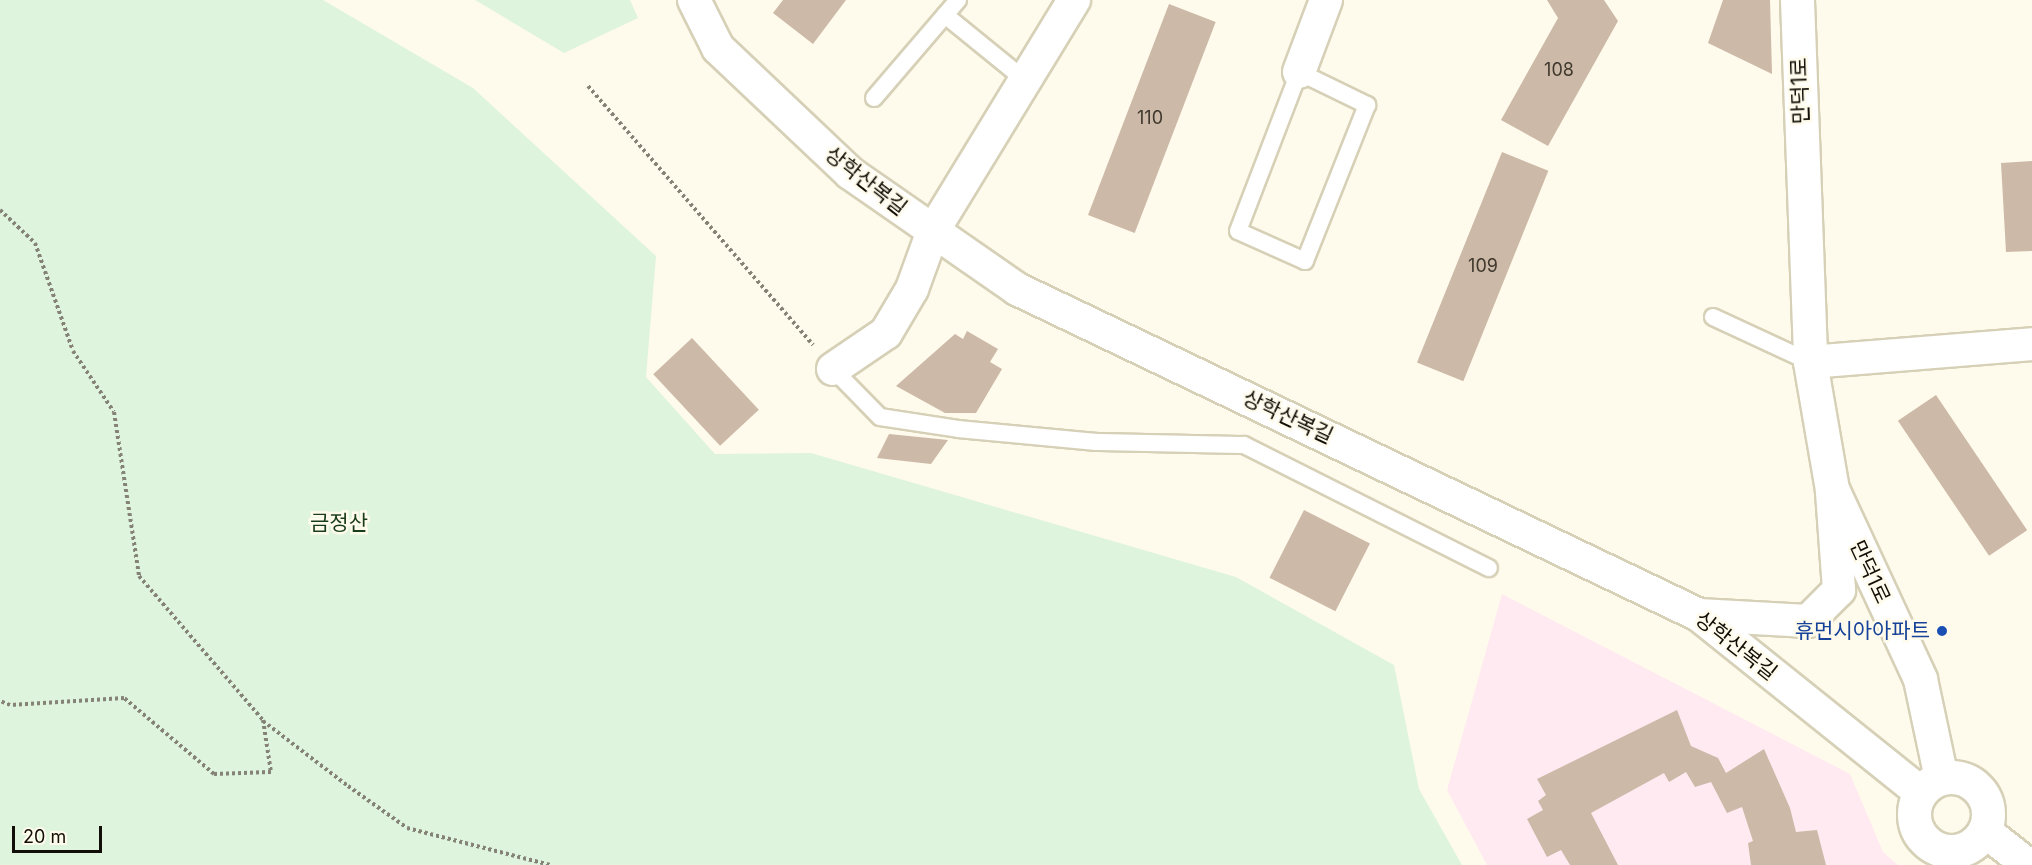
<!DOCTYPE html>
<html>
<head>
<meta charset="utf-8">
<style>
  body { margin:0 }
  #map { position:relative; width:2032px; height:865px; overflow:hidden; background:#fffbec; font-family:Inter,"Noto Sans KR",sans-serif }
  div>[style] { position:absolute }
  .education>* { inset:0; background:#ffeaf1 }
  .green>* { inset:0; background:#def4dd }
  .building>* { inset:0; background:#cdb9a7; transform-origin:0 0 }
  .path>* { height:4px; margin-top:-2px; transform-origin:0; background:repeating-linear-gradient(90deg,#858276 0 3px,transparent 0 6px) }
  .roads { filter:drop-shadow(2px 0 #d6d0b7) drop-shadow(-2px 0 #d6d0b7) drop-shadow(0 2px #d6d0b7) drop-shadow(0 -2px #d6d0b7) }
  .lane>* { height:16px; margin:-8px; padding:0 8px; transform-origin:8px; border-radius:8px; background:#fff }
  .street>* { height:32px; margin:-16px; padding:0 16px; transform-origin:16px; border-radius:16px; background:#fff }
  .secondary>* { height:33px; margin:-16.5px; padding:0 16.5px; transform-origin:16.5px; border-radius:16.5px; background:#fff }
  .secondary>.ring { margin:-16.5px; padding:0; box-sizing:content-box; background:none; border:33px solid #fff; border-radius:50% }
  .dots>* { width:16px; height:16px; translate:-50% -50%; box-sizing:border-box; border:3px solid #fffbec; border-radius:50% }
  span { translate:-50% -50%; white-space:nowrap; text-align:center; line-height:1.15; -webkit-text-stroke:5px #fffbec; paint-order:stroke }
  .number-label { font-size:18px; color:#3f392e }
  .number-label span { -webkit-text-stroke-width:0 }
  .street-label { font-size:21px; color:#100e06 }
  .park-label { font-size:21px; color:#193d1a }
  .transit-label { font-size:21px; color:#164399 }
  .right { translate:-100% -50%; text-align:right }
  .scale { position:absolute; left:12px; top:826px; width:90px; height:27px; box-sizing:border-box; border:3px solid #100e06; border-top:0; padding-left:8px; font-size:18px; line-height:21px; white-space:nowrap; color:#100e06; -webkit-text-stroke:4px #fffbec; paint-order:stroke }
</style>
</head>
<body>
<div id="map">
  <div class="education">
    <i style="clip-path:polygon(1502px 594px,1850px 774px,1883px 852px,1898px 865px,1487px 865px,1447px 790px)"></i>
  </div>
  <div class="green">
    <i style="clip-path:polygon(0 0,323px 0,473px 88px,656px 256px,646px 377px,715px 454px,811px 453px,1236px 577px,1394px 665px,1419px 789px,1462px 865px,0 865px)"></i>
    <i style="clip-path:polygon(475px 0,630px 0,638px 18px,564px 53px)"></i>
  </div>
  <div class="building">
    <i style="clip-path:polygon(783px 0,846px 0,813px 44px,773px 13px)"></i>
    <i style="clip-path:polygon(1547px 0,1604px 0,1618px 21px,1548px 146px,1501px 120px,1558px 18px)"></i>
    <i style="clip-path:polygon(1723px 0,1770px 0,1772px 74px,1708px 43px)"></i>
    <i style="left:1169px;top:4px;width:50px;height:226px;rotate:21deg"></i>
    <i style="left:1502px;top:152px;width:50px;height:227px;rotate:22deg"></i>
    <i style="clip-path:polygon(2032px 161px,2032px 251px,2006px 252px,2001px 163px)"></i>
    <i style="clip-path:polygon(967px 331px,998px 349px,990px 362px,1002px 369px,976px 413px,945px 413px,896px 386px,955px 334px,963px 339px)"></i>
    <i style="left:692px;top:338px;width:98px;height:53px;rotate:47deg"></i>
    <i style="left:1936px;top:395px;width:163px;height:46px;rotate:56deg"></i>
    <i style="clip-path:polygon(889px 434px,948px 440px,931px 464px,877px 458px)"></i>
    <i style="left:1304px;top:510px;width:74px;height:76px;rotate:27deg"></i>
    <i style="clip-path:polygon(1677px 710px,1691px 746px,1718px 758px,1726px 773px,1764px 749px,1790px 808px,1796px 832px,1817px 830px,1826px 865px,1751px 865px,1748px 843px,1753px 841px,1742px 807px,1727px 813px,1711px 782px,1695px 787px,1686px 772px,1669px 782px,1664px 773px,1591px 813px,1618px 865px,1570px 865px,1561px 850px,1547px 857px,1527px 819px,1543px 810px,1538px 801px,1546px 795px,1537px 779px)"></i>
  </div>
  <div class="path">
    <i style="left:588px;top:86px;width:343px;rotate:49deg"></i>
    <i style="left:0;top:210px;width:48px;rotate:43.3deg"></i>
    <i style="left:35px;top:243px;width:114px;rotate:70.6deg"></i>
    <i style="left:73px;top:351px;width:73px;rotate:56.1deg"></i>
    <i style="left:114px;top:412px;width:166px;rotate:81.3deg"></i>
    <i style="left:139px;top:576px;width:190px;rotate:49.3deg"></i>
    <i style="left:263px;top:720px;width:53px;rotate:81.3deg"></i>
    <i style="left:271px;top:772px;width:57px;rotate:178deg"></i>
    <i style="left:214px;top:774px;width:118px;rotate:-139.8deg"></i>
    <i style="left:124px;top:698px;width:114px;rotate:176.5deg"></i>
    <i style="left:10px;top:705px;width:11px;rotate:-158deg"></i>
    <i style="left:263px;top:721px;width:107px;rotate:37.4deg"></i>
    <i style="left:348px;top:786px;width:72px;rotate:35.4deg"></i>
    <i style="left:407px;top:828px;width:148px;rotate:14.5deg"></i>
  </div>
  <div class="roads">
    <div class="lane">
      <i style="left:945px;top:15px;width:103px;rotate:39.1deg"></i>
      <i style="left:1299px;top:72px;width:76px;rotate:25.9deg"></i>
      <i style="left:1367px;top:105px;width:168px;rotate:111.7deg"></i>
      <i style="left:1305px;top:261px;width:73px;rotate:-155.9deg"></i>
      <i style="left:1238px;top:231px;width:170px;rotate:-69deg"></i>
      <i style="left:874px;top:98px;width:129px;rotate:-49.4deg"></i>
      <i style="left:1713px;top:317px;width:107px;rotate:24.9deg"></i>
      <i style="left:833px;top:369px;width:67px;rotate:45.6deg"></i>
      <i style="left:880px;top:417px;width:79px;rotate:8.7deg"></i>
      <i style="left:958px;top:429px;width:139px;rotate:5.4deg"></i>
      <i style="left:1096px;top:442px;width:148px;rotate:1.2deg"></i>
      <i style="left:1244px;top:445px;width:274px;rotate:26.7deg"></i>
    </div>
    <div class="street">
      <i style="left:694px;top:0;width:54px;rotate:63.4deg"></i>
      <i style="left:718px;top:48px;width:182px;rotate:43.4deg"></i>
      <i style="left:850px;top:173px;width:203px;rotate:34.8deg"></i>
      <i style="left:1017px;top:289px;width:756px;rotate:25.55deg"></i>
      <i style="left:1699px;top:615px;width:283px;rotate:38.7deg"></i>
      <i style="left:1299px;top:72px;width:77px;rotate:-69.4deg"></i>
      <i style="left:1810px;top:362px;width:223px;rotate:-4.6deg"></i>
      <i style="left:833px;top:369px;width:64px;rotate:-34.2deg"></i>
      <i style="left:886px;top:333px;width:51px;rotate:-59.4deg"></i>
      <i style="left:912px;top:289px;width:62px;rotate:-70.1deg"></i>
      <i style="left:933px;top:231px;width:271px;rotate:-58.6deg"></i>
      <i style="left:1699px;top:615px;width:109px;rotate:3.2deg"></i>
      <i style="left:1808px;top:621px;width:44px;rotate:-45deg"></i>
      <i style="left:1839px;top:590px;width:97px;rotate:-94.1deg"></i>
      <i style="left:1985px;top:831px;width:55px;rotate:38.3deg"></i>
    </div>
    <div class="secondary">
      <i style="left:1797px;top:0;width:362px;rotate:87.9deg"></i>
      <i style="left:1810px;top:362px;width:129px;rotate:80.2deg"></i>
      <i style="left:1832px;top:489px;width:209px;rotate:65.1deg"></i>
      <i style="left:1920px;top:679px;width:101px;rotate:78deg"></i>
      <i class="ring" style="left:1914px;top:777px;width:41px;height:41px"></i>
    </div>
  </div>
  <div class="dots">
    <i style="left:1942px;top:631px;background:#1a4fb4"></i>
  </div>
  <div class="number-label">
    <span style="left:1559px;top:70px">108</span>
    <span style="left:1150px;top:118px">110</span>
    <span style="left:1483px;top:266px">109</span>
  </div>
  <div class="street-label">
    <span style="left:1800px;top:91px;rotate:-92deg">만덕1로</span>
    <span style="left:866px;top:181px;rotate:38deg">상학산복길</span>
    <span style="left:1288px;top:417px;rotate:25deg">상학산복길</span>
    <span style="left:1870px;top:572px;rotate:65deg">만덕1로</span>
    <span style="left:1736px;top:646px;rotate:38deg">상학산복길</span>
  </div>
  <div class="park-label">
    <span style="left:339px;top:523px">금정산</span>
  </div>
  <div class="transit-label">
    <span class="right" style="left:1930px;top:631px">휴먼시아아파트</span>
  </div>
  <div class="scale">20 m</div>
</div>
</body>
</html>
